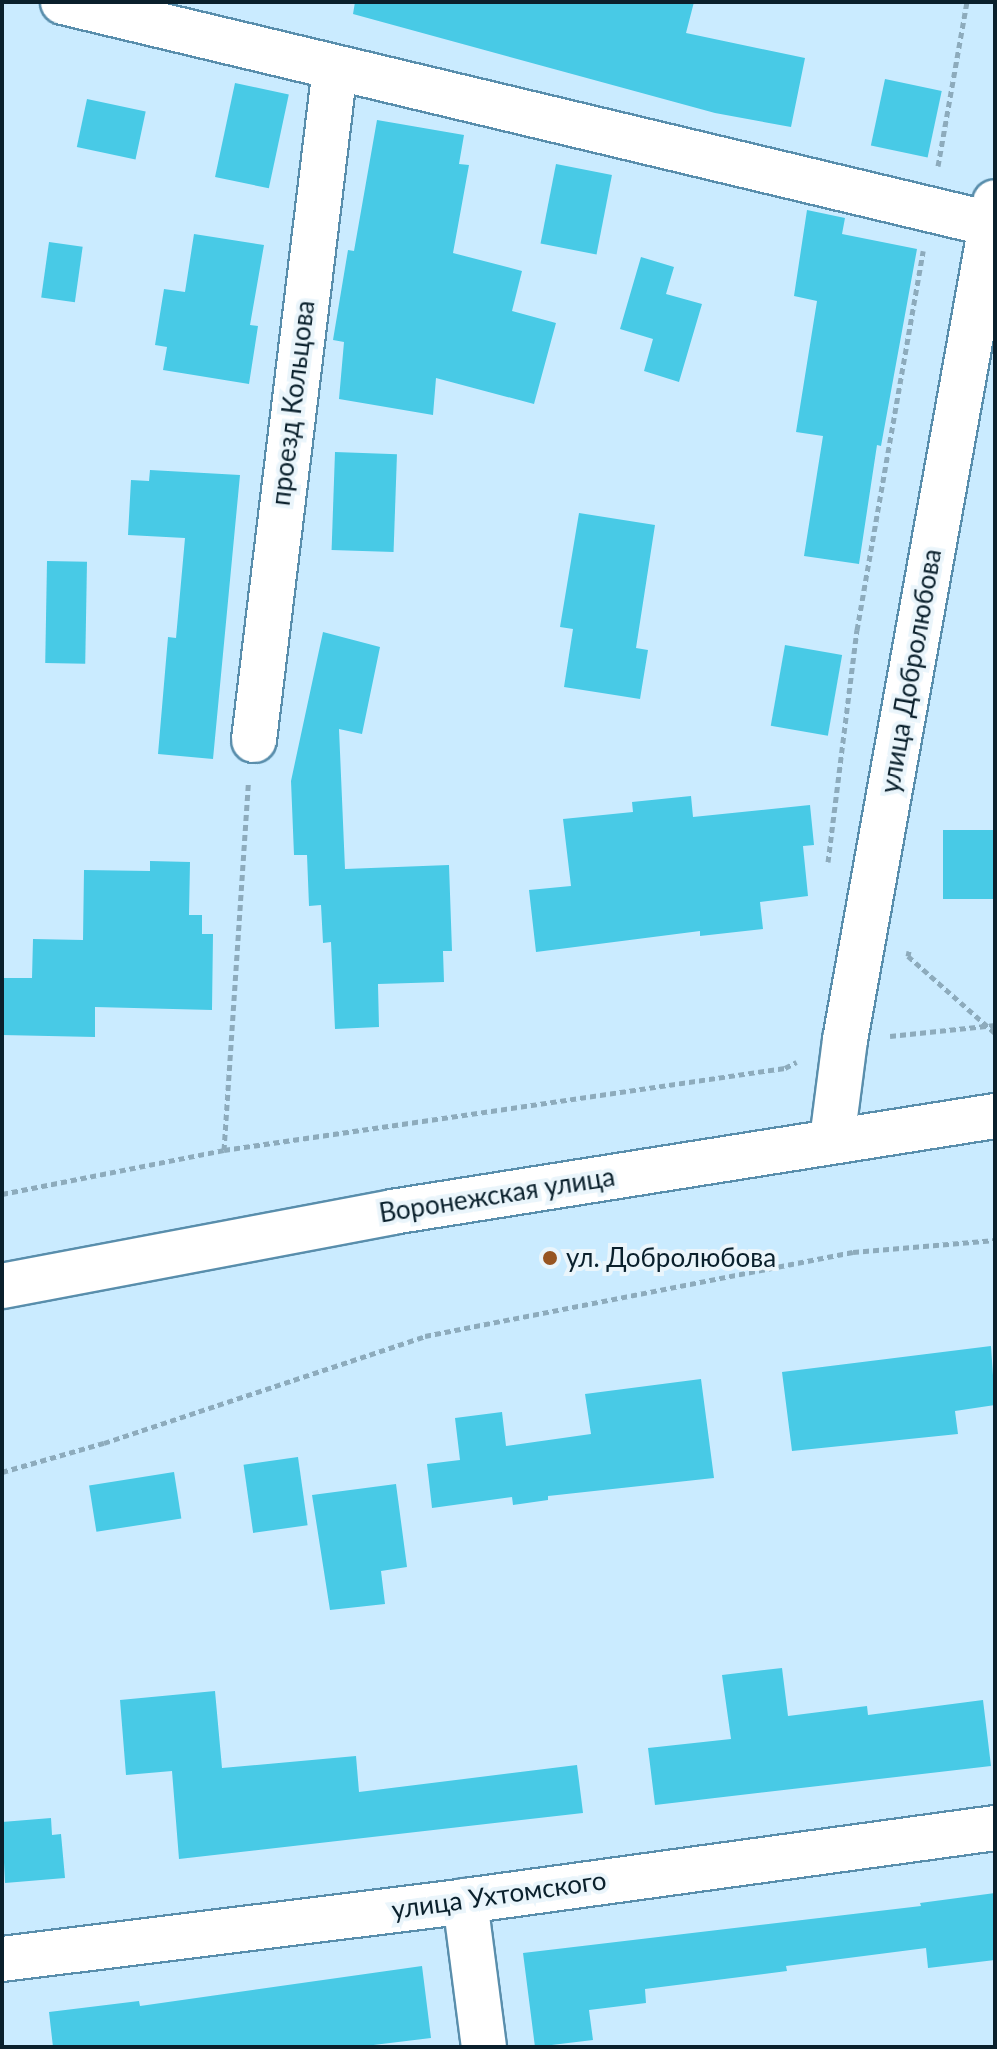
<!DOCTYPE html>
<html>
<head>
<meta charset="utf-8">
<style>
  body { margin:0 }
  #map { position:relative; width:997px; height:2049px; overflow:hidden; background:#caebff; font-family:Lato,sans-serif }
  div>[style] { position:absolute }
  .building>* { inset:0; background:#48cae6; transform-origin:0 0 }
  .path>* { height:5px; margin-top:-2.5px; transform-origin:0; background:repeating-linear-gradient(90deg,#8dabbc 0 6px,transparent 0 10px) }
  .roads { filter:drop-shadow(2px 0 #598eac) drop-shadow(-2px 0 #598eac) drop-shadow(0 2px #598eac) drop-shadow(0 -2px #598eac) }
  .minor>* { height:44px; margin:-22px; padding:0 22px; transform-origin:22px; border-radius:22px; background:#fff }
  .tertiary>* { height:44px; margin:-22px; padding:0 22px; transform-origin:22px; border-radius:22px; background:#fff }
  .dots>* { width:22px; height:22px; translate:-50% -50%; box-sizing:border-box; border:4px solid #eaf5fb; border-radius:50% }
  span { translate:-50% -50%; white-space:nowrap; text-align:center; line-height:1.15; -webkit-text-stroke:8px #eaf5fb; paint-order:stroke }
  .street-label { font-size:26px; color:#0a202c }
  .poi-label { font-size:26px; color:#0a202c }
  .left { translate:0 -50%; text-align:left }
  .frame { position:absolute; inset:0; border:4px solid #0a202c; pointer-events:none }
</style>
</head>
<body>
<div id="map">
  <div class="building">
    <i style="clip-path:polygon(355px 2px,694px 2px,686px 33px,805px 58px,791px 127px,715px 113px,353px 14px)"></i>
    <i style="left:885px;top:79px;width:58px;height:68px;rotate:12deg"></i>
    <i style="left:235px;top:83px;width:55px;height:96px;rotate:12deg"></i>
    <i style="left:87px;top:99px;width:60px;height:49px;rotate:12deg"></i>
    <i style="clip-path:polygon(377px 120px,464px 135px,459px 164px,469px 165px,453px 253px,522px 271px,512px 311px,556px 323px,534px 404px,436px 378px,433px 415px,339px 399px,344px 342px,333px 340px,348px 250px,354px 251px)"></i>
    <i style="left:556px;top:164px;width:57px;height:81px;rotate:11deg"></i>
    <i style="clip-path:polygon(807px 210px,845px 218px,842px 234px,917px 249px,881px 446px,877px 445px,859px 564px,804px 556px,823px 436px,796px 432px,817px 301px,794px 296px)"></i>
    <i style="clip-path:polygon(194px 234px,264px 245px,250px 325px,258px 326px,249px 384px,163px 370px,167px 347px,155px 345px,164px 289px,185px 292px)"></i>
    <i style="left:49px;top:242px;width:34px;height:56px;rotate:8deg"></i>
    <i style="clip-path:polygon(641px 257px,674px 267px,666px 294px,702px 304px,679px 382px,644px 371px,653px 339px,620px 329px)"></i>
    <i style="left:335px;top:452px;width:62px;height:98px;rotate:2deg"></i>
    <i style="clip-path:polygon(150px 470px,240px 475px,213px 759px,158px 754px,168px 637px,176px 638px,185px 538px,128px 535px,131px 480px,149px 481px)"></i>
    <i style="clip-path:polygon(579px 513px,655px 525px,636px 648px,648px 650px,640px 699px,564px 687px,573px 629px,560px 627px)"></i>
    <i style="left:47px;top:561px;width:40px;height:102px;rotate:1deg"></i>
    <i style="clip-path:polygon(323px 632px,380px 647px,362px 734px,339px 729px,345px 869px,449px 865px,452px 951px,443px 951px,444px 982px,378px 984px,379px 1027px,335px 1029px,331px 942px,323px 943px,321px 905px,309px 906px,307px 855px,294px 855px,291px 781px)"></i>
    <i style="left:785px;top:645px;width:58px;height:82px;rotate:10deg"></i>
    <i style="clip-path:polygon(691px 796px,693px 817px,810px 805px,814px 845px,803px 846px,808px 896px,760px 902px,763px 929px,700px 936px,700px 931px,536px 952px,529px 890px,571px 886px,563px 819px,633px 812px,632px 802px)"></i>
    <i style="left:995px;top:830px;width:69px;height:52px;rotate:90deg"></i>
    <i style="clip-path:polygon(150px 861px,190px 862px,189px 915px,202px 915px,202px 934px,213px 934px,212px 1010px,95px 1007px,95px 1037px,2px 1035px,2px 978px,32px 978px,33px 939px,83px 940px,84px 870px,150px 871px)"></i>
    <i style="clip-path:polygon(991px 1346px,995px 1405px,955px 1411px,958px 1434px,792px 1451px,782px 1372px)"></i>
    <i style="clip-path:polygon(701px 1379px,714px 1478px,548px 1496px,548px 1500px,513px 1505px,512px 1497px,432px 1508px,427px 1464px,460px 1460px,455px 1418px,502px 1412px,506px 1446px,591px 1434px,585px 1394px)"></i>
    <i style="left:298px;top:1457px;width:69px;height:55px;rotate:82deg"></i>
    <i style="left:174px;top:1472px;width:47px;height:86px;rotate:81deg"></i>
    <i style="clip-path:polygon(396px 1484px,407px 1567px,381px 1571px,385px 1604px,330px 1610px,312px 1495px)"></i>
    <i style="clip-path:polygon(782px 1668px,788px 1716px,867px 1706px,868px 1715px,983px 1700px,991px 1766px,655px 1805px,648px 1748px,731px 1739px,722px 1675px)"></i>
    <i style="clip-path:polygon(215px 1691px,222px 1768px,356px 1756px,359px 1792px,577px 1765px,583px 1813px,179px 1859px,172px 1771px,126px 1775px,120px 1700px)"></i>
    <i style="clip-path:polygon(51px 1818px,52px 1835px,61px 1834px,65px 1878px,5px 1883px,2px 1822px)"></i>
    <i style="clip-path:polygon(995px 1893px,995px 1960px,928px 1968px,926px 1948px,786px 1966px,787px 1971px,645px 1989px,646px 2003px,589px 2010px,593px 2040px,535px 2047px,523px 1953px,921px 1906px,920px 1903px)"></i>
    <i style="clip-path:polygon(422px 1966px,431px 2038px,357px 2047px,53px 2047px,49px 2012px,139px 2001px,140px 2006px)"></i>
  </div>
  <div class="path">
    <i style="left:938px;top:166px;width:167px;rotate:-80deg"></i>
    <i style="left:828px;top:862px;width:234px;rotate:-82.9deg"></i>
    <i style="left:857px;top:630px;width:385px;rotate:-80.1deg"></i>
    <i style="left:909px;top:951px;width:5px;rotate:101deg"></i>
    <i style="left:908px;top:956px;width:116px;rotate:41.5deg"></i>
    <i style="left:890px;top:1036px;width:106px;rotate:-6deg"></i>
    <i style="left:224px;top:1150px;width:367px;rotate:-86.2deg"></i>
    <i style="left:2px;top:1194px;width:226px;rotate:-11.2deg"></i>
    <i style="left:224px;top:1150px;width:567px;rotate:-8.32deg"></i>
    <i style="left:785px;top:1068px;width:13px;rotate:-27deg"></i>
    <i style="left:2px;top:1472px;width:106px;rotate:-15.9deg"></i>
    <i style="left:104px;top:1443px;width:338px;rotate:-18.4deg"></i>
    <i style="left:425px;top:1336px;width:436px;rotate:-11.1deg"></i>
    <i style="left:853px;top:1252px;width:143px;rotate:-4.8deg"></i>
  </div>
  <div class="roads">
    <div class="minor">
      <i style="left:63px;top:2px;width:958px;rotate:13.46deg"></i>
      <i style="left:254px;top:740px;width:677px;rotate:-83.13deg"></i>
      <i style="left:832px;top:1140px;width:101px;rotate:-82.6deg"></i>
      <i style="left:845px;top:1040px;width:851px;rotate:-79.85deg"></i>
      <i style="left:465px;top:1901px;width:147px;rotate:82.6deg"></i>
      <i style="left:2px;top:1959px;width:467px;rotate:-7.1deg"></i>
      <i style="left:465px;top:1901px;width:535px;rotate:-7.84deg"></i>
    </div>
    <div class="tertiary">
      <i style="left:2px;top:1286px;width:397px;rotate:-10.7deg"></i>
      <i style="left:392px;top:1212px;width:611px;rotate:-9.05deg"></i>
    </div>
  </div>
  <div class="dots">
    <i style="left:550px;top:1258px;background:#975522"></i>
  </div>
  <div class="street-label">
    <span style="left:293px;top:403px;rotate:-83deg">проезд Кольцова</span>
    <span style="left:911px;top:671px;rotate:-80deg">улица Добролюбова</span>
    <span style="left:497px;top:1195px;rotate:-9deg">Воронежская улица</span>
    <span style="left:499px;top:1895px;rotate:-8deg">улица Ухтомского</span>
  </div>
  <div class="poi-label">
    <span class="left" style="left:566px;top:1258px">ул. Добролюбова</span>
  </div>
  <div class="frame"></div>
</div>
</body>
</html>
